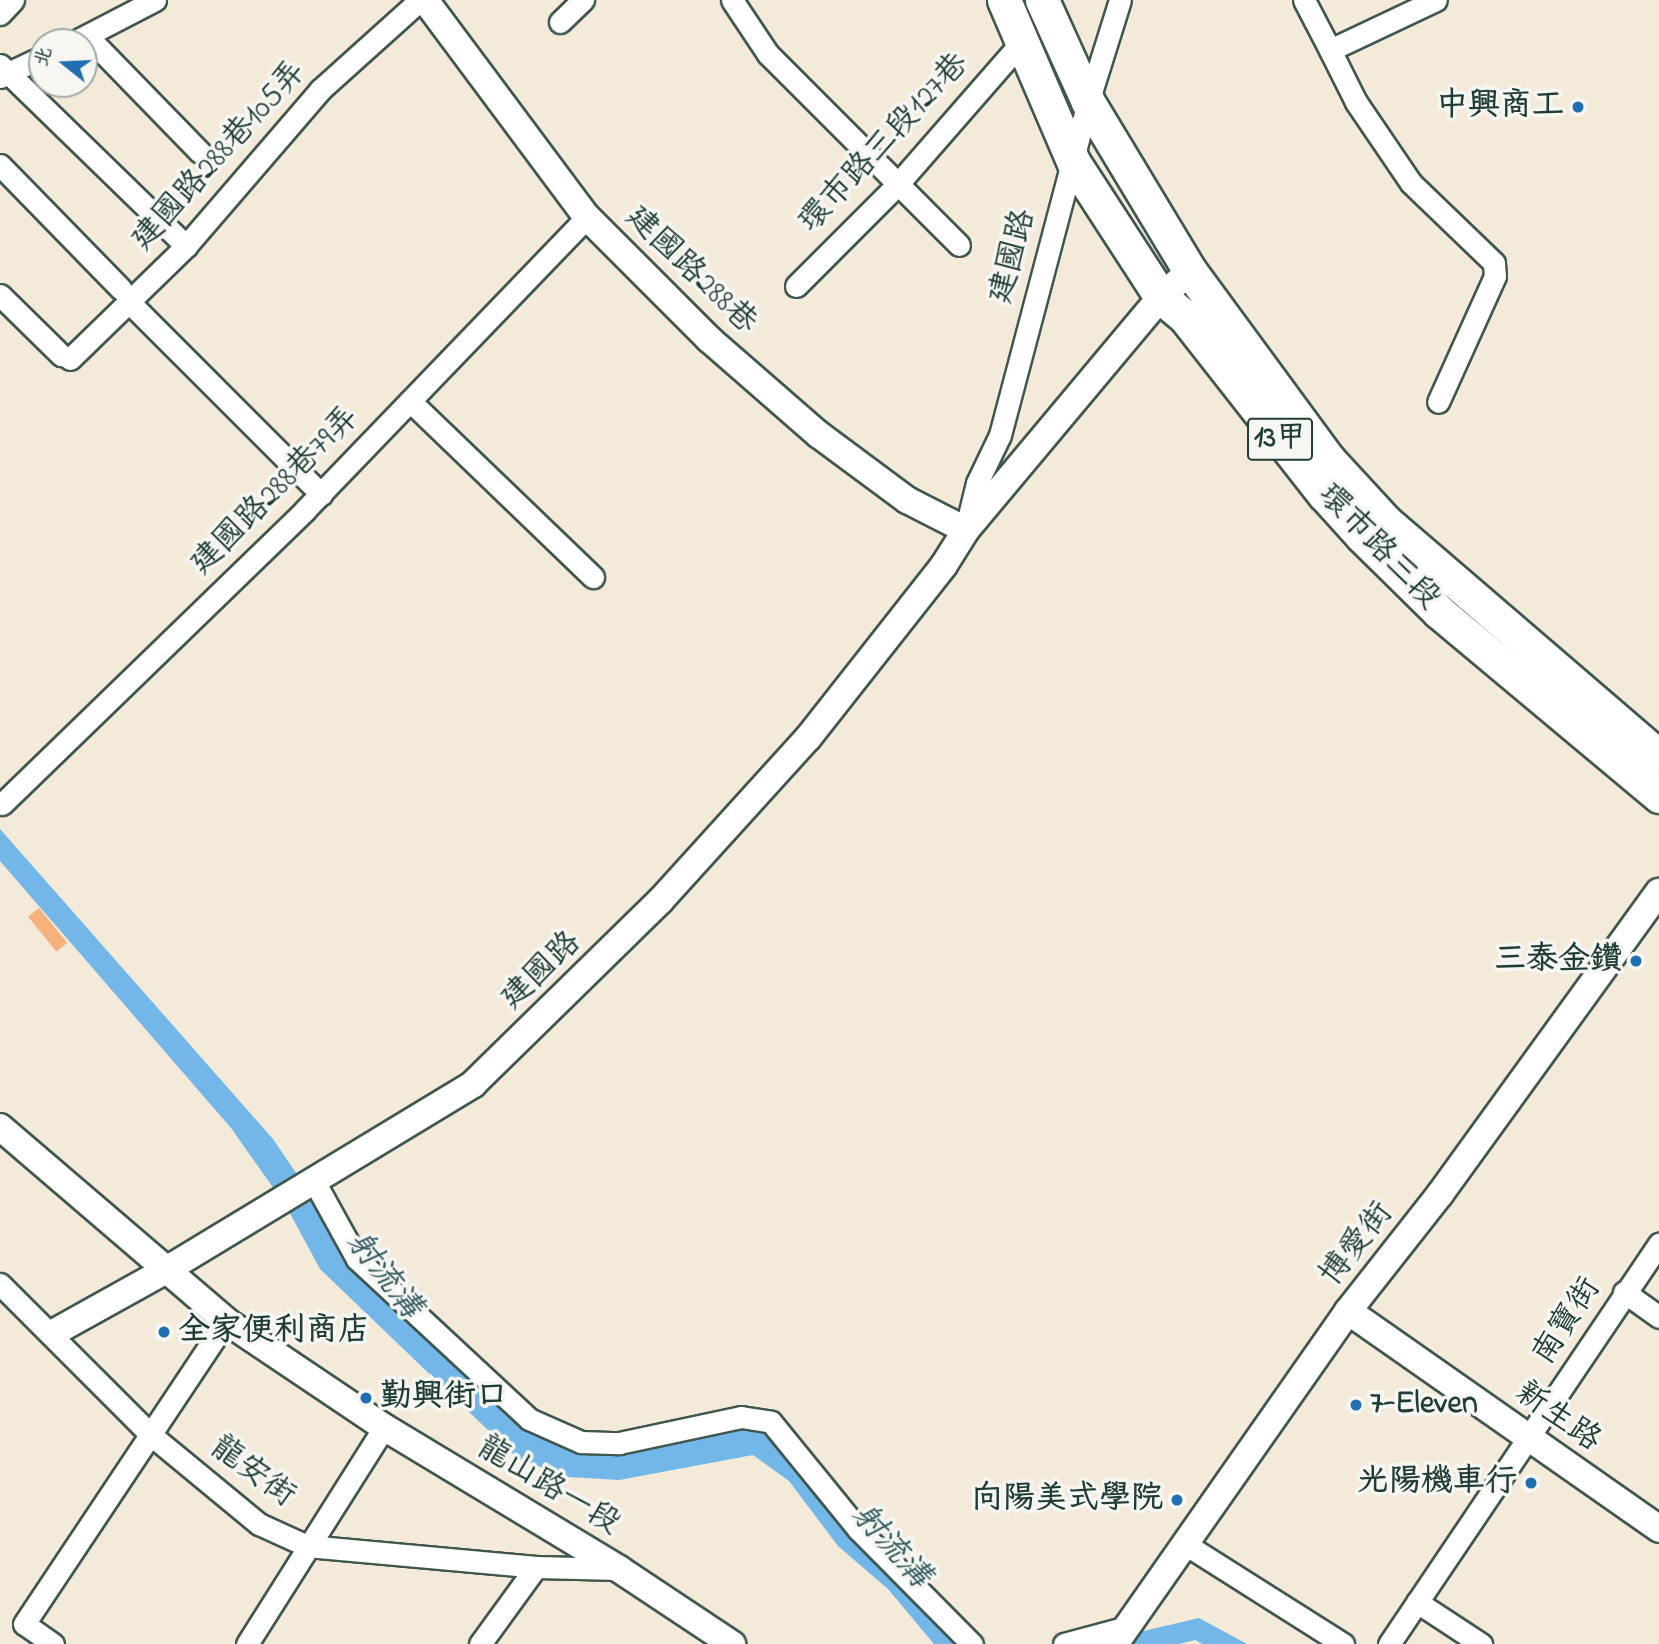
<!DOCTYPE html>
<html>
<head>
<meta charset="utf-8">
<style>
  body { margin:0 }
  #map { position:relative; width:1659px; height:1644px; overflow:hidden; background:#f3ead9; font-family:"Indie Flower","LXGW WenKai TC",sans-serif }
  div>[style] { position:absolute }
  .water>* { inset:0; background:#73b7e9 }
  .building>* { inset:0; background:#f6b17d; transform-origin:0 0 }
  .roads { filter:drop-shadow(2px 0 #3f574d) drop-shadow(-2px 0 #3f574d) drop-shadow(0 2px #3f574d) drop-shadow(0 -2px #3f574d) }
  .minor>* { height:21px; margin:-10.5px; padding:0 10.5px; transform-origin:10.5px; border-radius:10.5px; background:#fff }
  .tertiary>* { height:26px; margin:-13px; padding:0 13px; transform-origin:13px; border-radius:13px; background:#fff }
  .primary>* { height:33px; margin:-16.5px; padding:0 16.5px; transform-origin:16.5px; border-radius:16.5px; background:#fff }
  .dots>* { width:19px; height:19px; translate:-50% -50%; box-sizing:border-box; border:4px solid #f6f6f2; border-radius:50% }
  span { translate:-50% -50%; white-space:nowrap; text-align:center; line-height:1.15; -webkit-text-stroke:7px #f6f6f2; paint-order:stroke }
  .shield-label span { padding:2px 5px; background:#f6f6f2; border:2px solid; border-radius:5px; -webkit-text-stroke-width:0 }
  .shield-label { font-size:30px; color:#1f3d34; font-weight:700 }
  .poi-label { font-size:32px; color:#1f3d34; font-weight:700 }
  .right { translate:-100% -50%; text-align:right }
  .left { translate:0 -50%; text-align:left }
  .street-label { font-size:32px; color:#1f3d34 }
  .water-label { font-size:33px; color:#345c61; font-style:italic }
  .north { position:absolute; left:28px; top:28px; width:70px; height:70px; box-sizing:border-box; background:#f6f6f2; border:2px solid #a0aca6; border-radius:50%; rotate:288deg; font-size:19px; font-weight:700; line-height:28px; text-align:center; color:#1f3d34 }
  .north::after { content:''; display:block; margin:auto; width:24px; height:32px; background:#1f6fb2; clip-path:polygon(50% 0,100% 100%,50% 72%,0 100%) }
</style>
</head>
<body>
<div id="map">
  <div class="water">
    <i style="clip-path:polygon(0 829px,273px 1139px,369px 1281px,549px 1439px,742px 1426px,767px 1433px,963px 1644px,934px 1644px,888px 1589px,838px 1546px,789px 1481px,753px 1455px,619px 1480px,568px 1477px,518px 1459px,320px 1269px,286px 1206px,231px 1128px,0 861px)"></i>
    <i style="clip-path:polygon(1199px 1618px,1247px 1644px,1203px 1644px,1195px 1640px,1179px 1644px,1088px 1644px)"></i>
  </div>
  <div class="building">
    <i style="left:39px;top:908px;width:45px;height:14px;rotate:51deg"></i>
  </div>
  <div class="roads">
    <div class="minor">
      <i style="left:732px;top:0;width:65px;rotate:56.3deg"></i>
      <i style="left:768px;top:54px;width:270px;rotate:45deg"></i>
      <i style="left:1304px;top:0;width:56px;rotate:62.5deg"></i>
      <i style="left:1330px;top:50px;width:117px;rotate:-25.3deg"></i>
      <i style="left:0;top:14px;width:19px;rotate:-47deg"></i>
      <i style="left:560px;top:22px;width:32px;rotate:-44deg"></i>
      <i style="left:87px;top:36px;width:162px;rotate:45.8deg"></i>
      <i style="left:76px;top:41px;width:89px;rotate:-27.4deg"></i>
      <i style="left:1330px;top:50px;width:58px;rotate:63.4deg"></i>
      <i style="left:1356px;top:102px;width:98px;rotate:55.8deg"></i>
      <i style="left:1411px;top:183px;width:115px;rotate:43.9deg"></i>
      <i style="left:1494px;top:263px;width:13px;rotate:86deg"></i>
      <i style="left:1495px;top:276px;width:138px;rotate:114.3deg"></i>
      <i style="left:0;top:65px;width:260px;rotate:44.2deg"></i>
      <i style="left:0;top:77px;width:47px;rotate:-25.5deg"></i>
      <i style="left:0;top:165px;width:173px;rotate:45.7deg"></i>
      <i style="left:796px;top:286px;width:141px;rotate:-45deg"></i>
      <i style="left:896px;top:186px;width:189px;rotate:-48.9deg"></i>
      <i style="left:0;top:295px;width:86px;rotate:44.5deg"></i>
      <i style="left:129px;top:302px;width:272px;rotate:45deg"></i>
      <i style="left:70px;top:359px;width:162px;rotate:-44.2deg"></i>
      <i style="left:186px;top:246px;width:206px;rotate:-49.3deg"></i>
      <i style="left:320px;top:90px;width:135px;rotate:-42deg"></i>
      <i style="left:410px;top:401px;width:254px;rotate:43.9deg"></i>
      <i style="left:966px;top:528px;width:46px;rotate:-76.3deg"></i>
      <i style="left:977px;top:483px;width:53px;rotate:-64.4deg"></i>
      <i style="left:1000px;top:435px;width:344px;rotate:-75.2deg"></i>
      <i style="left:1088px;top:102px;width:107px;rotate:-72.6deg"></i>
      <i style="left:2px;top:804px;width:422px;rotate:-44.1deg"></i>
      <i style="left:305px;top:510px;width:407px;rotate:-46.1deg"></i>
      <i style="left:314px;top:1181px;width:89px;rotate:61.1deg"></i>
      <i style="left:357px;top:1259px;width:235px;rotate:42.9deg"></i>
      <i style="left:529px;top:1419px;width:57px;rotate:23.9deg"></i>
      <i style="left:581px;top:1442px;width:38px;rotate:2deg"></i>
      <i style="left:619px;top:1443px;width:125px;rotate:-12deg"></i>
      <i style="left:741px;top:1417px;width:30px;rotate:9deg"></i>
      <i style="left:771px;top:1422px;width:138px;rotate:50.9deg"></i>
      <i style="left:858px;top:1529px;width:162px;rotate:45.3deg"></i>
      <i style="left:0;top:1284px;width:214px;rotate:45deg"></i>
      <i style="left:151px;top:1435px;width:140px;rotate:39.5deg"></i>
      <i style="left:259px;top:1524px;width:53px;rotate:24.6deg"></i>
      <i style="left:307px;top:1546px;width:230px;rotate:5.2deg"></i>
      <i style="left:536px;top:1567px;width:83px;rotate:1.4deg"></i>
      <i style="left:1624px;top:1292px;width:43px;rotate:35.5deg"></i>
      <i style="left:1185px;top:1544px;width:187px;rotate:32.3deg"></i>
      <i style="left:1417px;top:1602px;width:77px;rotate:33.3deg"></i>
      <i style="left:53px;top:1644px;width:35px;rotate:-145deg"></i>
      <i style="left:24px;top:1624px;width:364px;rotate:-56.3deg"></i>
      <i style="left:247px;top:1644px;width:257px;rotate:-57.7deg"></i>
      <i style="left:480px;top:1644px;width:95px;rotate:-54deg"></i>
      <i style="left:1064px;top:1644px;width:65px;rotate:-15.1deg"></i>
      <i style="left:1389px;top:1644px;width:483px;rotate:-56deg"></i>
    </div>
    <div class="tertiary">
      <i style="left:425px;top:0;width:271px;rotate:53.3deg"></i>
      <i style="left:587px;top:217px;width:173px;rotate:45deg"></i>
      <i style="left:709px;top:339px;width:145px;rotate:41.1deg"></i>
      <i style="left:818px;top:434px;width:111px;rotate:36.6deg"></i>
      <i style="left:907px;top:500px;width:66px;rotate:27deg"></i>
      <i style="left:0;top:1127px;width:298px;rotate:40.6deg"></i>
      <i style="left:226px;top:1321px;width:190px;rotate:33.9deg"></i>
      <i style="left:384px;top:1427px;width:275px;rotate:31.1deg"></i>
      <i style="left:619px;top:1569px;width:136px;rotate:33.6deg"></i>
      <i style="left:1348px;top:1311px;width:380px;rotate:35deg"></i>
      <i style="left:53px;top:1333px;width:132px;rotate:-29.1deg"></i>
      <i style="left:168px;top:1269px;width:357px;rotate:-31.2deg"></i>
      <i style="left:473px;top:1084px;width:262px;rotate:-44.4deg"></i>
      <i style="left:660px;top:901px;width:220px;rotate:-47.8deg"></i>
      <i style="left:808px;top:738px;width:220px;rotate:-51.8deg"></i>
      <i style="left:944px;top:565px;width:41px;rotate:-57.8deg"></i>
      <i style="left:966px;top:530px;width:304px;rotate:-50.1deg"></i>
      <i style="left:1161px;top:297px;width:39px;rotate:-42deg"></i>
      <i style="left:1115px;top:1644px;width:406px;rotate:-55deg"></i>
      <i style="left:1348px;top:1311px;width:149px;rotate:-51.8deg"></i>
      <i style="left:1440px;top:1194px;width:373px;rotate:-54.1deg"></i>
    </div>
    <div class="primary">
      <i style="left:1004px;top:0;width:177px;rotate:66.8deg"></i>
      <i style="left:1074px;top:163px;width:160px;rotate:57deg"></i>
      <i style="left:1161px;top:297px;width:31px;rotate:40deg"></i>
      <i style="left:1185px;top:317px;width:225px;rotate:51.9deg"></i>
      <i style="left:1324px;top:494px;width:57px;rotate:47.9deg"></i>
      <i style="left:1362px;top:536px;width:108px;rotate:44.6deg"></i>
      <i style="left:1439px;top:612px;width:287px;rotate:39.9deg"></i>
      <i style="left:1042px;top:0;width:112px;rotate:65.7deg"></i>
      <i style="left:1088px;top:102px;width:197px;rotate:58.9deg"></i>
      <i style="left:1190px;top:271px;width:235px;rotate:53.7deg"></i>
      <i style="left:1329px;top:460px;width:83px;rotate:47.4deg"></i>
      <i style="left:1385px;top:521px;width:362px;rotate:40.7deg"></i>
    </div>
  </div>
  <div class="dots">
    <i style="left:1578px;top:107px;background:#1f6fb2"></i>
    <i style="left:1636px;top:961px;background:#1f6fb2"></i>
    <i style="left:164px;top:1332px;background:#1f6fb2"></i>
    <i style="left:366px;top:1398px;background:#1f6fb2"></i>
    <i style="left:1356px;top:1405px;background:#1f6fb2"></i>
    <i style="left:1531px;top:1483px;background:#1f6fb2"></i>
    <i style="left:1177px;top:1500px;background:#1f6fb2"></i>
  </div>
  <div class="shield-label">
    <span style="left:1280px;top:439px">13甲</span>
  </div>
  <div class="poi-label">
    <span class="right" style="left:1564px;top:107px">中興商工</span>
    <span class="right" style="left:1622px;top:961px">三泰金鑽</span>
    <span class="left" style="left:178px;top:1332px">全家便利商店</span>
    <span class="left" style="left:380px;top:1398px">勤興街口</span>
    <span class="left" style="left:1370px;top:1405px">7-Eleven</span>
    <span class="right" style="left:1517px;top:1483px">光陽機車行</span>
    <span class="right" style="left:1163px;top:1500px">向陽美式學院</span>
  </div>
  <div class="street-label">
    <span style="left:885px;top:144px;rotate:-47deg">環市路三段127巷</span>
    <span style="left:220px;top:157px;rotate:-48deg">建國路288巷105弄</span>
    <span style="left:1014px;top:257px;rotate:-75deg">建國路</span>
    <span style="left:690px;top:271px;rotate:44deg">建國路288巷</span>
    <span style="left:276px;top:492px;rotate:-45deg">建國路288巷79弄</span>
    <span style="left:1378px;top:548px;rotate:46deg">環市路三段</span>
    <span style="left:542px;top:972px;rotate:-44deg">建國路</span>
    <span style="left:1358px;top:1245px;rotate:-52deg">博愛街</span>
    <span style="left:1568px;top:1322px;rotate:-57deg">南寶街</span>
    <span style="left:1557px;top:1418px;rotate:35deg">新生路</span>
    <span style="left:252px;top:1473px;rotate:36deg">龍安街</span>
    <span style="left:548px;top:1487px;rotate:31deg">龍山路一段</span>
  </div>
  <div class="water-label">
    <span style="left:383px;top:1276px;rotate:52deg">射流溝</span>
    <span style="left:890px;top:1547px;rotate:48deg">射流溝</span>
  </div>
  <div class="north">北</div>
</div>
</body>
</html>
